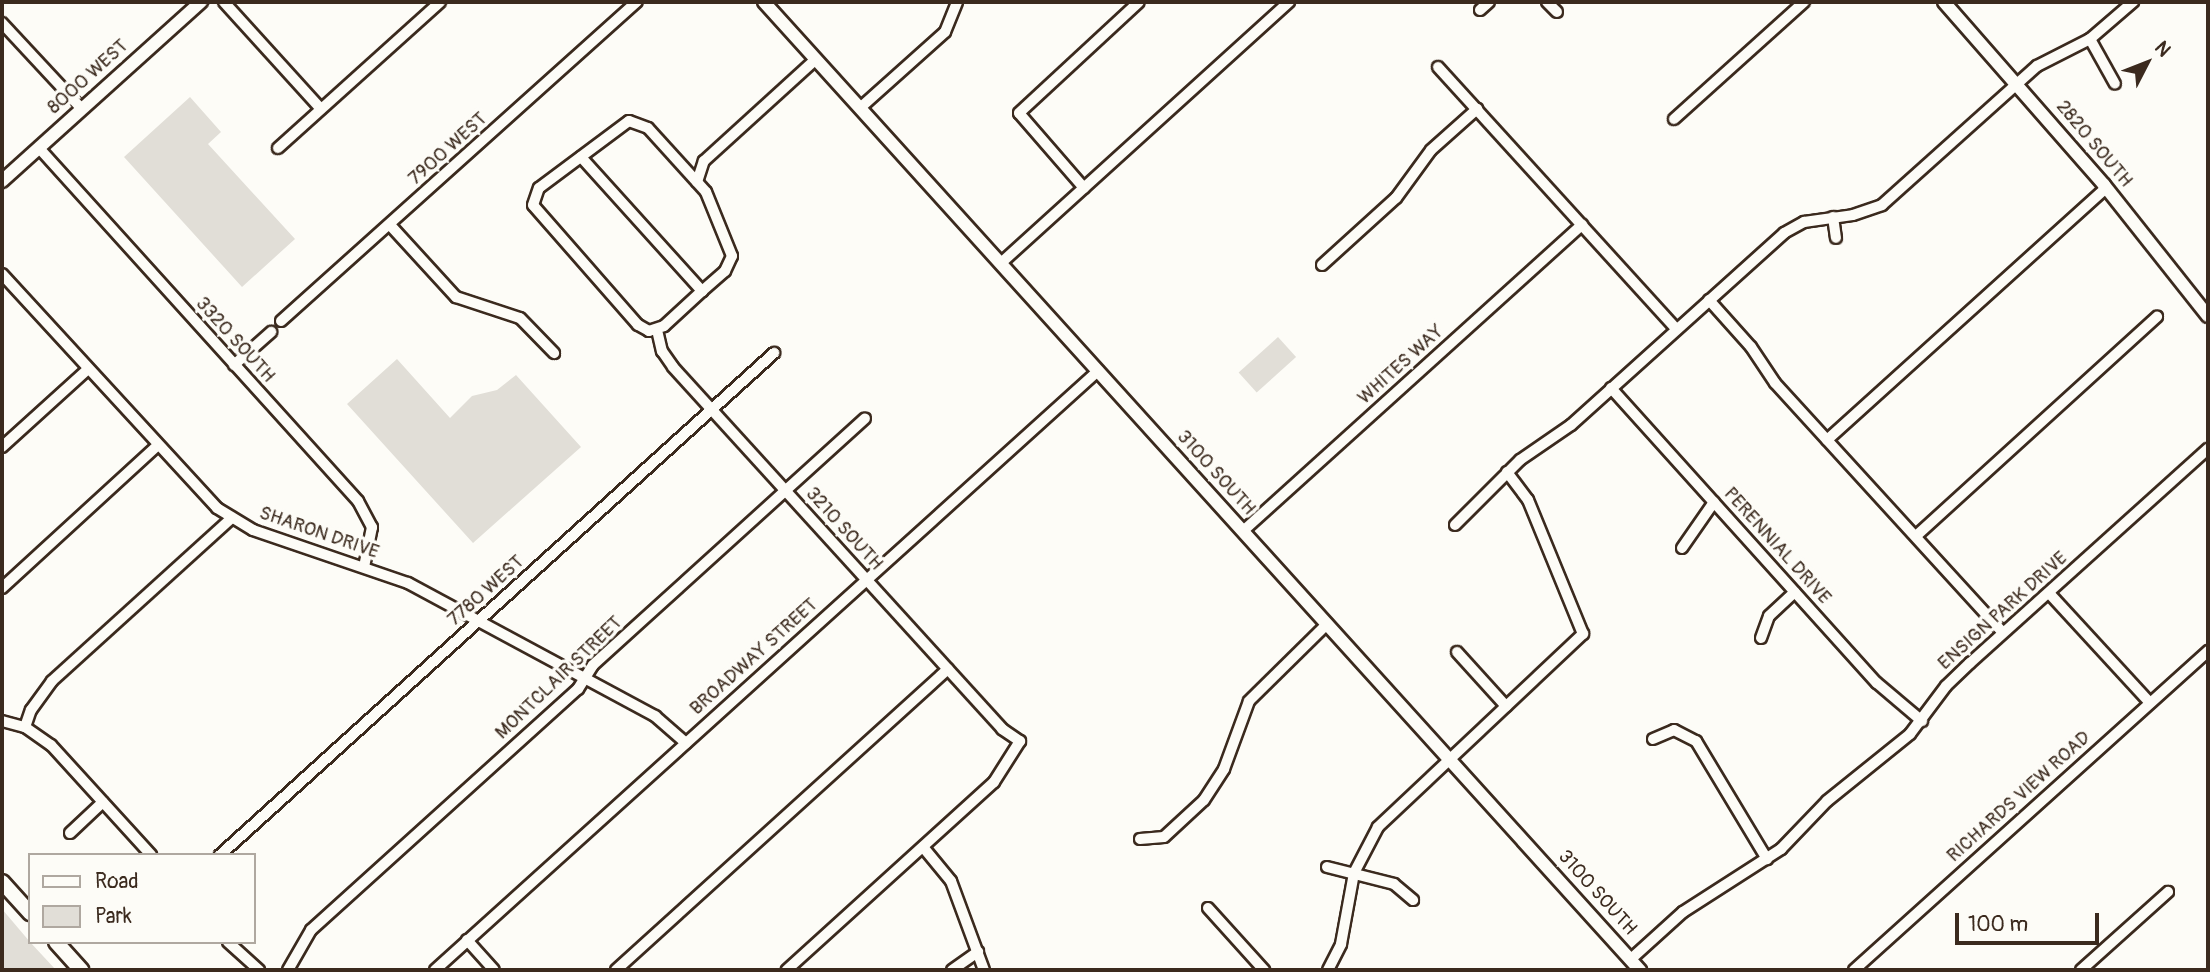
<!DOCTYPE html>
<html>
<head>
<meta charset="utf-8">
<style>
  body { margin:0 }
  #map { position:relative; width:2210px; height:972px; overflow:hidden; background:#fdfcf7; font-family:Pangolin,sans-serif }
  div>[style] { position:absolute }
  .green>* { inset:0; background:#e1ded7; transform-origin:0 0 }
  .roads { filter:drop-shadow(2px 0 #3b2a1e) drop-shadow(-2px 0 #3b2a1e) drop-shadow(0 2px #3b2a1e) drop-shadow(0 -2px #3b2a1e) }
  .minor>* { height:10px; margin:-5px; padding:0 5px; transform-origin:5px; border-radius:5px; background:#fdfcf7 }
  .tertiary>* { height:12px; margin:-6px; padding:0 6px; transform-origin:6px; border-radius:6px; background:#fdfcf7 }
  .primary>* { height:14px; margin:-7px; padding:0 7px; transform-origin:7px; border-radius:7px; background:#fdfcf7 }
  span { translate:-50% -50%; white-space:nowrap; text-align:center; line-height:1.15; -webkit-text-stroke:7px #fdfcf7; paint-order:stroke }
  .street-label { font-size:19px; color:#3b2a1e }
  .frame { position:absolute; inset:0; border:4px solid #3b2a1e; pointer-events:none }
  .legend { position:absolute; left:28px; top:853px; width:228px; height:91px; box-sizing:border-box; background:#fdfcf7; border:2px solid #afa8a0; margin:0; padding:9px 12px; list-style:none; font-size:21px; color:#3b2a1e }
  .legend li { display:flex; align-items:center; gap:14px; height:35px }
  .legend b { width:35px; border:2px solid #afa8a0 }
  .north { position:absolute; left:2112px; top:28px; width:70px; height:70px; -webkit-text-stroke:5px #fdfcf7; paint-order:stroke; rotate:48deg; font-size:19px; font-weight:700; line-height:28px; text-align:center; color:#3b2a1e }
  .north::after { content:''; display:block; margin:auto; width:24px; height:32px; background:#3b2a1e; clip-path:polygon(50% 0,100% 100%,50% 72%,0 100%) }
  .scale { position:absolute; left:1955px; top:913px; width:144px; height:32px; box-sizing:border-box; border:4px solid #3b2a1e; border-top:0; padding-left:9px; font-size:21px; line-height:24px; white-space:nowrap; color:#3b2a1e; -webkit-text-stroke:5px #fdfcf7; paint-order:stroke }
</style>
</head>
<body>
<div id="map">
  <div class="green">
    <i style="clip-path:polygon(190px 97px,221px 132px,208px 144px,295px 239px,242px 287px,124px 157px)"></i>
    <i style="left:1278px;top:337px;width:27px;height:53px;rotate:48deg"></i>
    <i style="clip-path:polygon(397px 359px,450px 418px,472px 396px,497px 390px,516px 375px,581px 447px,473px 543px,347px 404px)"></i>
    <i style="clip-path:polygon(2px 909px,30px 942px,56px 970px,2px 970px)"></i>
  </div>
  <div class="roads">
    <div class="minor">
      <i style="left:224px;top:2px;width:144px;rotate:47.8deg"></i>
      <i style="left:1547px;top:2px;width:14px;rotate:45deg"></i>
      <i style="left:1480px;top:10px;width:12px;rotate:-42deg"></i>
      <i style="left:2px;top:23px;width:117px;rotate:47.1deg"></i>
      <i style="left:2090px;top:39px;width:51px;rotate:60.9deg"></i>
      <i style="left:1438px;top:67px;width:354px;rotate:47.7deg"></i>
      <i style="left:860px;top:108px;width:114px;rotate:-41.8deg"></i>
      <i style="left:945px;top:32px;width:32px;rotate:-68deg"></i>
      <i style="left:1674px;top:119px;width:175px;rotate:-42deg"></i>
      <i style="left:629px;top:121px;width:20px;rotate:20deg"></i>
      <i style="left:648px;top:128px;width:86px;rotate:47.8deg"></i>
      <i style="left:706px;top:192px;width:69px;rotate:67.9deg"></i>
      <i style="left:732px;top:256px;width:17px;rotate:115deg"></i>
      <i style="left:725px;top:271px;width:30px;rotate:139deg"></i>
      <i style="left:702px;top:291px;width:52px;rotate:137.4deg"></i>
      <i style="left:664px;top:326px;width:16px;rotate:162deg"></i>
      <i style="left:649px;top:331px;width:13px;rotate:-151deg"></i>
      <i style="left:638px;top:325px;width:159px;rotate:-131.2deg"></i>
      <i style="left:533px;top:205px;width:18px;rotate:-71deg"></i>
      <i style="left:539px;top:188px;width:112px;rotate:-36.7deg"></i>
      <i style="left:39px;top:148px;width:476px;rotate:47.9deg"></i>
      <i style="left:358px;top:501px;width:30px;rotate:62deg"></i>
      <i style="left:372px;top:527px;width:41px;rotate:101.3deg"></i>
      <i style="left:278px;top:148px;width:218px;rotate:-42deg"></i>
      <i style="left:581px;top:157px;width:181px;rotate:47.9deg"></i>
      <i style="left:697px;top:182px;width:22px;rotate:-72deg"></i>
      <i style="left:704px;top:161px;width:151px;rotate:-42.3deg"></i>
      <i style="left:1084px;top:188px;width:99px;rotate:-130.9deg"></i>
      <i style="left:1019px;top:113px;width:163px;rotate:-42.8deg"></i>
      <i style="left:1833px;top:217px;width:21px;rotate:82deg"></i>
      <i style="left:390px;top:225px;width:98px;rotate:47.5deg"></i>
      <i style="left:456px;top:297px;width:67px;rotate:18.2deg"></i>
      <i style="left:520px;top:318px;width:49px;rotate:45.8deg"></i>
      <i style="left:1001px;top:263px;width:389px;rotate:-42.2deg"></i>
      <i style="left:1322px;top:265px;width:100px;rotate:-42.2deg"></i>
      <i style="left:1396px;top:198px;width:59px;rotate:-53.9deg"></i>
      <i style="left:1431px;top:150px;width:62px;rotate:-41.7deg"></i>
      <i style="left:2px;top:274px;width:318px;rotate:47.4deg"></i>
      <i style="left:217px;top:508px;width:42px;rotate:31.4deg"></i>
      <i style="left:253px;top:530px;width:164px;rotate:18.9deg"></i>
      <i style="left:408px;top:583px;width:281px;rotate:28.3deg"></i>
      <i style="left:655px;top:716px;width:41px;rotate:41.1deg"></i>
      <i style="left:1709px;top:300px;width:63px;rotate:48.2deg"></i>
      <i style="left:1751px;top:347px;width:43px;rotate:56.3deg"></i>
      <i style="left:1775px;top:383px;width:338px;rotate:47.6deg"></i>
      <i style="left:281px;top:321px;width:478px;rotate:-41.9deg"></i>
      <i style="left:657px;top:330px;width:22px;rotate:77deg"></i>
      <i style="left:662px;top:351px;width:19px;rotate:55deg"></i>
      <i style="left:673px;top:367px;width:489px;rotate:47.7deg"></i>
      <i style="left:1002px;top:729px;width:22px;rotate:34deg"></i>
      <i style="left:1020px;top:741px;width:49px;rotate:122.4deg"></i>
      <i style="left:994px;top:782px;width:280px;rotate:137.8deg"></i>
      <i style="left:234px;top:365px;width:50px;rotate:-41.7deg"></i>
      <i style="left:1611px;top:388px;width:397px;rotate:48deg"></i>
      <i style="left:1877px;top:683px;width:59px;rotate:40.2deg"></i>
      <i style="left:1827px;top:440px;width:376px;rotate:-42.1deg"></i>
      <i style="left:2px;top:447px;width:116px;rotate:-42.2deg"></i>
      <i style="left:1455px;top:525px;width:92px;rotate:-45deg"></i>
      <i style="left:1520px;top:460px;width:62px;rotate:-34.5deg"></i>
      <i style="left:1571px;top:425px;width:287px;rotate:-42deg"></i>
      <i style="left:1784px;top:233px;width:23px;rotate:-29deg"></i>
      <i style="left:1804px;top:222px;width:49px;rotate:-8.1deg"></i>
      <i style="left:1853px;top:215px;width:31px;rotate:-19deg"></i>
      <i style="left:1882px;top:205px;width:208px;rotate:-41.9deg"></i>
      <i style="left:2037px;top:66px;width:59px;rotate:-27deg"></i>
      <i style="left:2090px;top:39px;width:57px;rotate:-40.7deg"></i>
      <i style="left:1243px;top:531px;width:457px;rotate:-42.1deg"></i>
      <i style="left:1916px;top:536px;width:326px;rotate:-42.3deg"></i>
      <i style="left:1682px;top:548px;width:56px;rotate:-55.2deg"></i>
      <i style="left:2px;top:588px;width:210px;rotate:-42.5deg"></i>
      <i style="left:2049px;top:593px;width:149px;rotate:47.4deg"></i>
      <i style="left:1761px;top:638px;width:23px;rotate:-70deg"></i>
      <i style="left:1769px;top:616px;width:35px;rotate:-43deg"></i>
      <i style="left:1457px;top:652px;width:73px;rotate:47.8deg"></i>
      <i style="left:2px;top:721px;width:24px;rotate:15deg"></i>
      <i style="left:25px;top:727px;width:32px;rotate:35deg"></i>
      <i style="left:51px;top:745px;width:149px;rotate:47.7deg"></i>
      <i style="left:25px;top:727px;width:18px;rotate:-71deg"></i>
      <i style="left:31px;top:710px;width:36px;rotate:-54deg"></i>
      <i style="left:52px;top:681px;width:243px;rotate:-42.2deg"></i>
      <i style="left:1653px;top:739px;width:23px;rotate:-23deg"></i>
      <i style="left:1674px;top:730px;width:25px;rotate:27deg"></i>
      <i style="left:1696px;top:741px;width:138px;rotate:59deg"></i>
      <i style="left:70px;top:833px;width:45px;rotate:-43.2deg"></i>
      <i style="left:1140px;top:839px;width:24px;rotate:-5deg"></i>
      <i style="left:1164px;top:837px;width:54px;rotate:-42.8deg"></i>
      <i style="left:1204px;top:800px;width:37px;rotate:-57deg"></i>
      <i style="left:1224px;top:769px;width:72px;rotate:-69.8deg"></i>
      <i style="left:1249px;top:701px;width:110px;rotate:-44.6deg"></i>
      <i style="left:923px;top:847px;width:44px;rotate:50.5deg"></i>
      <i style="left:951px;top:881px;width:95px;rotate:69.7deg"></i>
      <i style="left:220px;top:855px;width:748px;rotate:-42.18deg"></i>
      <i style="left:1327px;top:867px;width:69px;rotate:14.2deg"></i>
      <i style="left:1394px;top:884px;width:25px;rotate:40deg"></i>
      <i style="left:1208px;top:908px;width:84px;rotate:47.9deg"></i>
      <i style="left:467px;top:940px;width:40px;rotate:48deg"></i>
      <i style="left:228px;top:942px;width:42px;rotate:42.1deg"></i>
      <i style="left:1631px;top:959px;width:70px;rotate:-42.1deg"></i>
      <i style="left:1683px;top:912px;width:117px;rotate:-32.7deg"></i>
      <i style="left:1781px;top:849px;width:66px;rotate:-46.2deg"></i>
      <i style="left:1827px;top:801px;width:107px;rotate:-38.9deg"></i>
      <i style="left:1910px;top:734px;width:60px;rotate:-53.1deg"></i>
      <i style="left:1946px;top:686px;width:33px;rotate:-44deg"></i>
      <i style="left:1970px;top:663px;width:320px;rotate:-42deg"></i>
      <i style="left:288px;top:970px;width:46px;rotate:-60.1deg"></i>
      <i style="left:311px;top:930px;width:360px;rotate:-42.1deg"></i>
      <i style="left:578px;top:689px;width:28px;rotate:-58deg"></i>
      <i style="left:593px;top:665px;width:367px;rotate:-42.2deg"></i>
      <i style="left:435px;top:970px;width:894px;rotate:-42.1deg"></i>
      <i style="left:616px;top:970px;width:448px;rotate:-42.2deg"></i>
      <i style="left:952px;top:970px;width:32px;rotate:-35deg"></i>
      <i style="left:1328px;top:970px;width:29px;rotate:-63deg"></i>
      <i style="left:1341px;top:944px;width:72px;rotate:-79.6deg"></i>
      <i style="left:1354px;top:873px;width:52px;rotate:-62.4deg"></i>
      <i style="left:1378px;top:827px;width:282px;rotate:-43.3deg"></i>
      <i style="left:1583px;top:634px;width:145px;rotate:-112.3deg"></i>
      <i style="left:1528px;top:500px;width:35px;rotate:-127deg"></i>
      <i style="left:1854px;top:970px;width:477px;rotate:-42deg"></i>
      <i style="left:2081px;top:970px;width:117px;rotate:-41.9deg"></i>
    </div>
    <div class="tertiary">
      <i style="left:764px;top:2px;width:1306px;rotate:47.86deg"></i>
      <i style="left:1944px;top:2px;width:243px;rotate:48.8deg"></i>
      <i style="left:2104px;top:185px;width:167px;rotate:51.6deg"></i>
      <i style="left:2px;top:181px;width:268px;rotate:-42deg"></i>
    </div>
    <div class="primary">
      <i style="left:2px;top:882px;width:42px;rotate:47.9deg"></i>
      <i style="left:56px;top:942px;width:38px;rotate:48deg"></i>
    </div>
  </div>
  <div class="street-label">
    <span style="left:88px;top:77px;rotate:-42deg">8000 WEST</span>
    <span style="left:2094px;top:144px;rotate:50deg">2820 SOUTH</span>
    <span style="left:448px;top:149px;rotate:-42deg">7900 WEST</span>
    <span style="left:235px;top:340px;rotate:48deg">3320 SOUTH</span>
    <span style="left:1401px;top:365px;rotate:-42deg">WHITES WAY</span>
    <span style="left:1216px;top:473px;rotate:48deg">3100 SOUTH</span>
    <span style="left:844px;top:529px;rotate:48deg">3210 SOUTH</span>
    <span style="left:319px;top:533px;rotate:19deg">SHARON DRIVE</span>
    <span style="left:1777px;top:546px;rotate:48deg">PERENNIAL DRIVE</span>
    <span style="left:486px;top:591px;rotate:-42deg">7780 WEST</span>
    <span style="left:2003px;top:611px;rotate:-42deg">ENSIGN PARK DRIVE</span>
    <span style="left:754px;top:657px;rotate:-42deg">BROADWAY STREET</span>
    <span style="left:559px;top:678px;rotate:-44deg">MONTCLAIR STREET</span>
    <span style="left:2019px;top:797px;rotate:-42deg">RICHARDS VIEW ROAD</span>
    <span style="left:1597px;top:893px;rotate:48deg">3100 SOUTH</span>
  </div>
  <div class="frame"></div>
  <ul class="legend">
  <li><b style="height:9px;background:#fdfcf7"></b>Road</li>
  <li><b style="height:19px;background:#e1ded7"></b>Park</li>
  </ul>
  <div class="north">N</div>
  <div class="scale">100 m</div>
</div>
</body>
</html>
